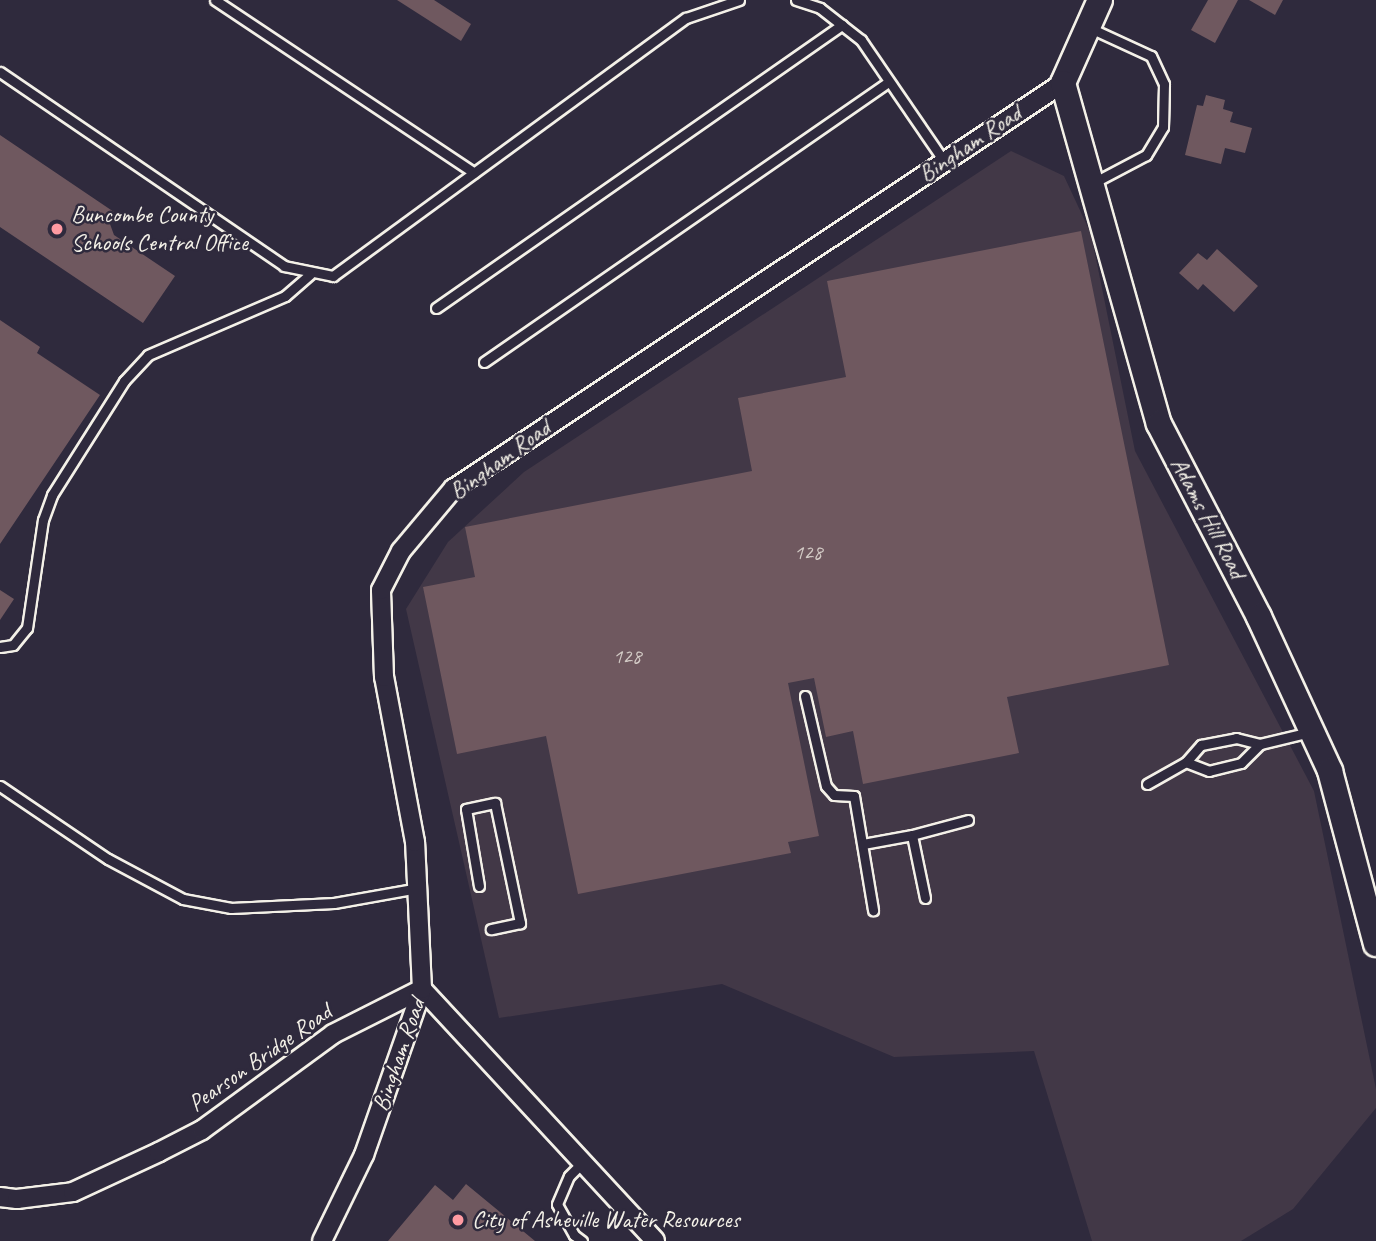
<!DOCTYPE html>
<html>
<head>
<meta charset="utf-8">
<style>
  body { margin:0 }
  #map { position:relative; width:1376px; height:1241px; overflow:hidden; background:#2f2a3d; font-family:Caveat,sans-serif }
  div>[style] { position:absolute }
  .built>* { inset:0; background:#423847 }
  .building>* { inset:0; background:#6f585f }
  .roads { filter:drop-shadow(2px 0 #f4f1e8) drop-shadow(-2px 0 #f4f1e8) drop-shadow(0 2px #f4f1e8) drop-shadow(0 -2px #f4f1e8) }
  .lane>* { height:9px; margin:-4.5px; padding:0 4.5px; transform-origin:4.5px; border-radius:4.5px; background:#2f2a3d }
  .street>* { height:18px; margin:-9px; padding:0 9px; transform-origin:9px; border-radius:9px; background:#2f2a3d }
  .secondary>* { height:24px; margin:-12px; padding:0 12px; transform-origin:12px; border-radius:12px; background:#2f2a3d }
  .dots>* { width:19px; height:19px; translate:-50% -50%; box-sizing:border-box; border:4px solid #2f2a3d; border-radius:50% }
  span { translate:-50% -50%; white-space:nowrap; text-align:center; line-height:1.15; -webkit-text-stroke:5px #2f2a3d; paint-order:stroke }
  .number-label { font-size:21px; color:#d3cbc6 }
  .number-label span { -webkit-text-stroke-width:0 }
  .street-label { font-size:24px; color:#f4f1e8 }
  .poi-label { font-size:24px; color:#f4f1e8 }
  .left { translate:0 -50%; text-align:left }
</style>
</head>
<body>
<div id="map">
  <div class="built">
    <i style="clip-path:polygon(1011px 151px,1064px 176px,1091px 234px,1135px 451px,1314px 791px,1376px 1089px,1376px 1108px,1293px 1209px,1241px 1241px,1092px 1241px,1034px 1051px,894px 1057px,722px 984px,499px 1018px,406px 609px,448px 542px,524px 472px)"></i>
  </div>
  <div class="building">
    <i style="clip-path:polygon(397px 0,434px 0,471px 24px,461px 41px)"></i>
    <i style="clip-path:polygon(1208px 0,1238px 0,1215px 43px,1191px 30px)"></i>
    <i style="clip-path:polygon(1249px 0,1283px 0,1275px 15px)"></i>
    <i style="clip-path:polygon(1206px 95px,1225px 100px,1223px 109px,1233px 112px,1230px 122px,1252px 128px,1245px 153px,1225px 148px,1221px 164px,1185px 155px,1197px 105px,1203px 106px)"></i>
    <i style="clip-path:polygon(0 135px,114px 212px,110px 224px,114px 235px,175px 276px,143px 323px,0 227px)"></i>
    <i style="clip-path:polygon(1081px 231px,1169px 665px,1007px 697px,1019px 753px,863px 784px,853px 731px,826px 737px,814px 678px,788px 683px,819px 836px,788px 842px,791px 853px,578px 894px,546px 736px,457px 754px,423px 587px,475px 577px,465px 527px,752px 471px,738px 398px,846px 377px,827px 281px)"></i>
    <i style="clip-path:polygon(1217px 249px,1258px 286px,1234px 312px,1203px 284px,1198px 290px,1179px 273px,1198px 253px,1207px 260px)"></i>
    <i style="clip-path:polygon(0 320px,40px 347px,37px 353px,100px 395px,0 544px)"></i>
    <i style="clip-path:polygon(0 590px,14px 599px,0 620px)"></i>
    <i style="clip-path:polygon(466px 1184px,535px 1241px,388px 1241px,435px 1185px,453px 1200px)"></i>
  </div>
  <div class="roads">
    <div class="lane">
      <i style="left:215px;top:0;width:311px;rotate:33.7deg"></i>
      <i style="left:796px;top:0;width:25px;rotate:18deg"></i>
      <i style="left:820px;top:8px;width:52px;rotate:38deg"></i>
      <i style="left:861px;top:40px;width:147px;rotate:55.6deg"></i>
      <i style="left:1090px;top:28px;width:67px;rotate:24.7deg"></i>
      <i style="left:1151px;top:56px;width:31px;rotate:65deg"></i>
      <i style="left:1164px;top:84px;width:43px;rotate:91.3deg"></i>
      <i style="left:1163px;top:127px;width:33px;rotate:121deg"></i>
      <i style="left:1146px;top:155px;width:60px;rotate:152.2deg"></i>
      <i style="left:0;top:72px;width:344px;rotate:34.3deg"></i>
      <i style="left:284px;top:266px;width:50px;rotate:11.5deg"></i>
      <i style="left:333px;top:276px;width:437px;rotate:-36.2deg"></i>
      <i style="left:686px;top:18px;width:56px;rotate:-18.8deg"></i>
      <i style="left:436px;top:308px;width:495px;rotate:-34.9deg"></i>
      <i style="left:484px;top:362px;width:492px;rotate:-34.7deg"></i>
      <i style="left:0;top:647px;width:13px;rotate:-9deg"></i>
      <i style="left:13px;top:645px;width:22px;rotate:-51deg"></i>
      <i style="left:27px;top:628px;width:109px;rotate:-81.6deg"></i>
      <i style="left:43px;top:520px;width:27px;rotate:-70deg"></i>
      <i style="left:52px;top:495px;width:135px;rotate:-57.7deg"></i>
      <i style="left:124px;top:381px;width:35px;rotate:-47deg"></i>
      <i style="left:148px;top:355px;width:149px;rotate:-23.3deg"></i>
      <i style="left:285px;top:296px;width:33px;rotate:-41deg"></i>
      <i style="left:805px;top:696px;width:92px;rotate:76.9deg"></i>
      <i style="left:826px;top:786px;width:12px;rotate:48deg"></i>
      <i style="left:834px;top:795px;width:20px;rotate:3deg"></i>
      <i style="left:854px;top:796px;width:116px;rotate:80.5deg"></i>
      <i style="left:1260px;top:744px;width:27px;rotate:135deg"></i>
      <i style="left:1241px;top:763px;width:33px;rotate:166deg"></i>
      <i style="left:1209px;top:771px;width:25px;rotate:-159deg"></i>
      <i style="left:1186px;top:762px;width:23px;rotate:-49deg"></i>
      <i style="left:1201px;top:745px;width:36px;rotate:-11deg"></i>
      <i style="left:1236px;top:738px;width:25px;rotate:14deg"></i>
      <i style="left:1260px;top:744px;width:51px;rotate:-13.5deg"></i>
      <i style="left:1147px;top:784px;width:45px;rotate:-29.4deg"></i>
      <i style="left:0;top:786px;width:130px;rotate:34.1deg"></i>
      <i style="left:108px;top:859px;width:85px;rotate:28.1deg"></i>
      <i style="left:183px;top:899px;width:49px;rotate:10.6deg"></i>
      <i style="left:231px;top:908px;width:103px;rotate:-2.8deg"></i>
      <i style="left:334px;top:903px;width:85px;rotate:-10.1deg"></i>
      <i style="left:863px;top:844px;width:50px;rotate:-10.4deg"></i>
      <i style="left:479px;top:886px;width:78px;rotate:-99.6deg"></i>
      <i style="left:466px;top:809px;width:30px;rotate:-12deg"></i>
      <i style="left:495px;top:803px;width:123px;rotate:78.2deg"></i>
      <i style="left:520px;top:923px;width:30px;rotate:168deg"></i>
      <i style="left:925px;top:898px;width:64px;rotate:-101.7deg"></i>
      <i style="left:912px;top:835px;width:58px;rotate:-15deg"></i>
      <i style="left:582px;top:1241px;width:10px;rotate:-143deg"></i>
      <i style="left:574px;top:1235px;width:35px;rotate:-119deg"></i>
      <i style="left:557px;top:1204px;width:30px;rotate:-67deg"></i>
      <i style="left:569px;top:1176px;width:18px;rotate:-45deg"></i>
    </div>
    <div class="street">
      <i style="left:422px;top:989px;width:343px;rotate:47.2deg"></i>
      <i style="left:0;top:1197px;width:17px;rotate:7deg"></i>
      <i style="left:17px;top:1199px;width:56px;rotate:-7.1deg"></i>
      <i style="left:73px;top:1192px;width:95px;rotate:-24.9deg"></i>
      <i style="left:159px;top:1152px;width:48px;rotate:-27.1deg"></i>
      <i style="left:202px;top:1130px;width:162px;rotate:-36.2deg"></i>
      <i style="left:333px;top:1034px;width:100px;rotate:-26.8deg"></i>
      <i style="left:322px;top:1241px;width:96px;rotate:-64deg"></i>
      <i style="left:364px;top:1155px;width:176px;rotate:-70.7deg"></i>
      <i style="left:422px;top:989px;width:147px;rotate:-92.7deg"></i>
      <i style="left:415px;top:842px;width:168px;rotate:-100.6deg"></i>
      <i style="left:384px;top:677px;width:87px;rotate:-92deg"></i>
      <i style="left:381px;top:590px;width:44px;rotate:-62.9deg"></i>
      <i style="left:401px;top:551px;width:81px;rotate:-50deg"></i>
      <i style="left:453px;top:489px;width:733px;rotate:-33.65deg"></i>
    </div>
    <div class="secondary">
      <i style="left:1100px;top:0;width:91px;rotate:114deg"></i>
      <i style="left:1063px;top:83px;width:354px;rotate:74.3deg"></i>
      <i style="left:1159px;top:424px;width:217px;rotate:62.6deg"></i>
      <i style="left:1259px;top:617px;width:170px;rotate:65.2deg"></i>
      <i style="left:1330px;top:771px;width:179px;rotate:75.1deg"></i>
    </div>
  </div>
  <div class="dots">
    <i style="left:57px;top:229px;background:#ff9aa2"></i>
    <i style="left:458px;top:1220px;background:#ff9aa2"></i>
  </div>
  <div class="number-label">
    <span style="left:808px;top:552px">128</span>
    <span style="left:627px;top:656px">128</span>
  </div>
  <div class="street-label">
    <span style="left:970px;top:144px;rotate:-34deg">Bingham Road</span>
    <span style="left:500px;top:460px;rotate:-36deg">Bingham Road</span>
    <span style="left:1208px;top:518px;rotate:62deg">Adams Hill Road</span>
    <span style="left:399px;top:1055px;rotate:-71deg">Bingham Road</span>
    <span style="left:260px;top:1058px;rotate:-35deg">Pearson Bridge Road</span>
  </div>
  <div class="poi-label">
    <span class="left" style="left:71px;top:229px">Buncombe County<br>Schools Central Office</span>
    <span class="left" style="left:472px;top:1220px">City of Asheville Water Resources</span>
  </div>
</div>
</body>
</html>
